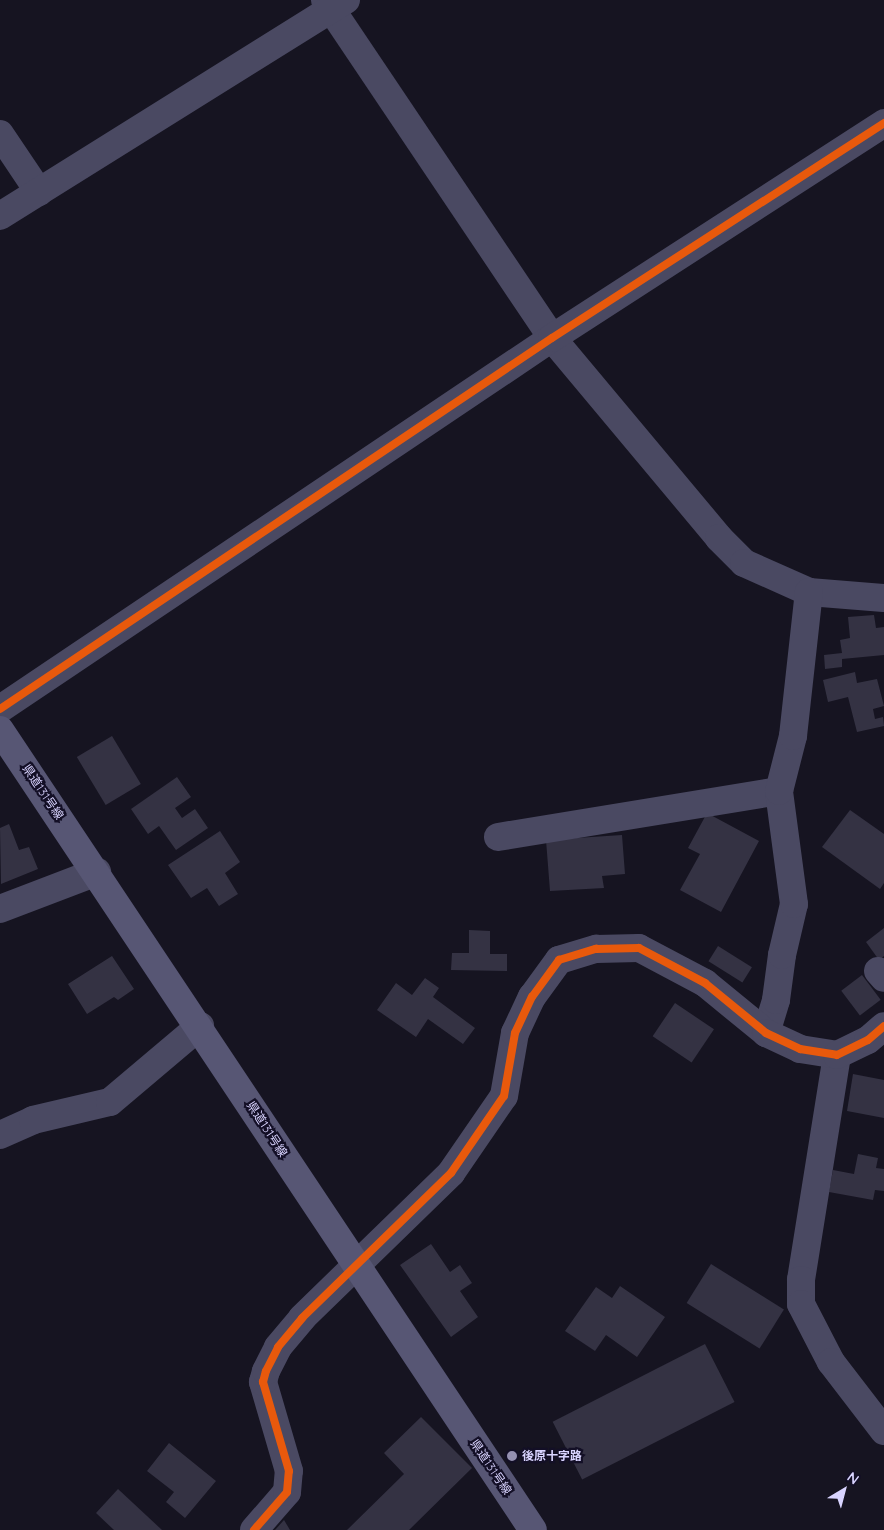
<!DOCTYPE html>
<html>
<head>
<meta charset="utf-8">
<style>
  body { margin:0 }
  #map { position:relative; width:884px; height:1530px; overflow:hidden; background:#161421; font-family:Quicksand,"Noto Sans JP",sans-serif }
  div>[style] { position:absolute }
  .building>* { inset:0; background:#343243; transform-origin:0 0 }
  .minor>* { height:28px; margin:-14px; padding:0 14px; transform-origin:14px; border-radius:14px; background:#4a4962 }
  .tertiary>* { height:28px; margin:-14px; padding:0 14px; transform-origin:14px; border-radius:14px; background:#4a4962 }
  .secondary>* { height:28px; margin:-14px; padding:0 14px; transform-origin:14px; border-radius:14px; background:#575674 }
  .cycleway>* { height:8px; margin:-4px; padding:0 4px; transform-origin:4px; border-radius:4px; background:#e8590c }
  .dots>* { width:14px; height:14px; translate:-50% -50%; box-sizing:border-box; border:2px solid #130f26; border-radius:50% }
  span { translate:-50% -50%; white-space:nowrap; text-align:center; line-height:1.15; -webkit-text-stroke:4.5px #130f26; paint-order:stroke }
  .street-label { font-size:12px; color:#d9d4ff }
  .poi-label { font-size:12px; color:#d9d4ff; font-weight:700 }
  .left { translate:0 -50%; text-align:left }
  .north { position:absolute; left:819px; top:1465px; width:50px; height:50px; -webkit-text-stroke:4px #130f26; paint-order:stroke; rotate:37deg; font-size:14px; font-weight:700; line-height:20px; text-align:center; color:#d9d4ff }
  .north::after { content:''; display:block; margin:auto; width:18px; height:22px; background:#d9d4ff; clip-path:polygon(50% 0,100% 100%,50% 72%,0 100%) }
</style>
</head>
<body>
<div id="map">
  <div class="building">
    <i style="clip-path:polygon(874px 615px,876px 628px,884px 627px,884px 655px,842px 659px,842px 667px,825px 669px,824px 655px,842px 653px,840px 640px,850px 638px,848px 617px)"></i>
    <i style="clip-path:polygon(855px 672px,857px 683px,877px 679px,884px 706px,873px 709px,875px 719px,883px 717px,884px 726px,857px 732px,848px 697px,828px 702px,823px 680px)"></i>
    <i style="left:112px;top:736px;width:56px;height:41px;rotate:59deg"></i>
    <i style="clip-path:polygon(177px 777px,191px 797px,175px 808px,182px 818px,195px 809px,208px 828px,176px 850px,159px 826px,148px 834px,131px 809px)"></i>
    <i style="clip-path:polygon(850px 810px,884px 834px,884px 883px,880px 889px,822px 847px)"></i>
    <i style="clip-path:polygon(707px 813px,759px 841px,721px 912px,680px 890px,700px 854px,688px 848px)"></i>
    <i style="clip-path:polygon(9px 824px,19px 850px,29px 847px,38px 869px,1px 884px,0 828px)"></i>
    <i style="clip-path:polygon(220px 831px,240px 862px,225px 873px,238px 894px,219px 906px,207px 888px,191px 898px,168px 865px)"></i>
    <i style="clip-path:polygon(622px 835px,625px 874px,602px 876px,604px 888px,550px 891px,546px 840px)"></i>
    <i style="clip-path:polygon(884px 928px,884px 956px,879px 960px,866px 942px)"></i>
    <i style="clip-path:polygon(469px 930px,490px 931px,490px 954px,507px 954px,507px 971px,451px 970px,452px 953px,469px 953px)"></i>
    <i style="left:718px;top:946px;width:40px;height:18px;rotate:32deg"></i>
    <i style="clip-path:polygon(112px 956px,134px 989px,118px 1000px,114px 997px,87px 1014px,68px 984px)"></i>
    <i style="left:862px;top:975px;width:31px;height:26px;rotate:53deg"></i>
    <i style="clip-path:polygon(425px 978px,439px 988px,433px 997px,475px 1028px,463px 1044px,428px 1019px,416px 1037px,377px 1010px,396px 983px,412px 995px)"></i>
    <i style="left:675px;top:1003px;width:47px;height:40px;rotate:34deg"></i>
    <i style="clip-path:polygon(853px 1074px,884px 1080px,884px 1118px,847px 1111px)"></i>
    <i style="clip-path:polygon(858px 1154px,878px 1158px,876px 1168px,884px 1169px,884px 1191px,875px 1190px,873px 1200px,829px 1192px,833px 1170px,854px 1174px)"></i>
    <i style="clip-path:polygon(431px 1244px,450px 1272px,460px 1265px,472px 1283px,460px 1291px,478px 1317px,451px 1337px,400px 1265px)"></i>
    <i style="left:711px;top:1264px;width:86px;height:46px;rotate:32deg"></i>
    <i style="clip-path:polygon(620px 1286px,665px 1317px,637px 1357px,606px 1335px,595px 1351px,565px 1331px,596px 1287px,612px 1298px)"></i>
    <i style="left:705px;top:1344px;width:65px;height:171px;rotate:63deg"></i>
    <i style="clip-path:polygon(421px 1417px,472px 1468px,409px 1530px,347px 1530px,404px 1474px,384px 1453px)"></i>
    <i style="clip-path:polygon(169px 1443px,216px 1481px,185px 1518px,166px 1502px,174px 1492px,147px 1471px)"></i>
    <i style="clip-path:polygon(118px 1489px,162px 1530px,114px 1530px,96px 1513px)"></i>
    <i style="clip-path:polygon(284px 1520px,290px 1530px,275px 1530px)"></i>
  </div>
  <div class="minor">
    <i style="left:325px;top:0;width:407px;rotate:56.1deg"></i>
    <i style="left:552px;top:338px;width:261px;rotate:50.1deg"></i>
    <i style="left:719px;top:538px;width:35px;rotate:45deg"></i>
    <i style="left:744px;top:563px;width:71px;rotate:24deg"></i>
    <i style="left:809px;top:592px;width:75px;rotate:4.6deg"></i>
    <i style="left:0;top:134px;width:70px;rotate:56.1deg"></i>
    <i style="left:0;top:216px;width:408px;rotate:-32deg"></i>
    <i style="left:498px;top:837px;width:285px;rotate:-9.3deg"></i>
    <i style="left:0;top:909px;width:104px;rotate:-20.9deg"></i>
    <i style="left:878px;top:971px;width:9px;rotate:49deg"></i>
    <i style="left:766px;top:1033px;width:34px;rotate:-73deg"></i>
    <i style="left:776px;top:1000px;width:45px;rotate:-82.4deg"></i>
    <i style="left:782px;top:955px;width:52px;rotate:-76.8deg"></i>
    <i style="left:794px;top:904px;width:114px;rotate:-97.6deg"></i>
    <i style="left:779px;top:791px;width:57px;rotate:-75.7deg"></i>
    <i style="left:793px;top:736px;width:145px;rotate:-83.7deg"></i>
    <i style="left:837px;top:1055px;width:228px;rotate:99.1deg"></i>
    <i style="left:801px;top:1280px;width:24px;rotate:90deg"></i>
    <i style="left:801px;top:1304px;width:65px;rotate:62.7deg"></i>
    <i style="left:831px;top:1362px;width:87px;rotate:52.5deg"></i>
    <i style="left:0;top:1135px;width:36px;rotate:-24deg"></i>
    <i style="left:33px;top:1120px;width:79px;rotate:-13.2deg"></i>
    <i style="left:110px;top:1102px;width:118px;rotate:-40.2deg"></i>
    <i style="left:254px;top:1530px;width:50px;rotate:-49deg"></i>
    <i style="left:287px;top:1492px;width:21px;rotate:-85deg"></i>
    <i style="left:289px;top:1471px;width:93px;rotate:-106.3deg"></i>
    <i style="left:263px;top:1382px;width:11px;rotate:-75deg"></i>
    <i style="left:266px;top:1371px;width:27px;rotate:-63deg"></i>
    <i style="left:278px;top:1347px;width:38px;rotate:-50deg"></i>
    <i style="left:302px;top:1318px;width:208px;rotate:-44.2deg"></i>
    <i style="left:451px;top:1173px;width:93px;rotate:-55.5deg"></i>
    <i style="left:504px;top:1096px;width:64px;rotate:-80.1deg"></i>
    <i style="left:515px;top:1033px;width:40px;rotate:-65deg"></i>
    <i style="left:532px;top:997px;width:46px;rotate:-53.9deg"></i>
    <i style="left:559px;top:960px;width:39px;rotate:-17deg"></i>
    <i style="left:596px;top:949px;width:43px;rotate:-1.3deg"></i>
    <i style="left:639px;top:948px;width:75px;rotate:27.9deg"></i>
    <i style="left:705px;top:983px;width:79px;rotate:39.3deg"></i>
    <i style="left:766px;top:1033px;width:38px;rotate:25deg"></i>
    <i style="left:800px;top:1049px;width:37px;rotate:9deg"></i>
    <i style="left:837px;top:1055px;width:34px;rotate:-26deg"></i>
    <i style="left:868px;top:1040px;width:21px;rotate:-41deg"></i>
  </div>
  <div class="tertiary">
    <i style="left:0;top:709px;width:665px;rotate:-33.91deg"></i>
    <i style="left:552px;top:338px;width:396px;rotate:-32.9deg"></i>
  </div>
  <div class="secondary">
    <i style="left:0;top:730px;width:961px;rotate:56.33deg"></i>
  </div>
  <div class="cycleway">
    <i style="left:0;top:709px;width:665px;rotate:-33.91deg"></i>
    <i style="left:552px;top:338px;width:396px;rotate:-32.9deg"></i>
    <i style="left:254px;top:1530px;width:50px;rotate:-49deg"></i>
    <i style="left:287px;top:1492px;width:21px;rotate:-85deg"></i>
    <i style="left:289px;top:1471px;width:93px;rotate:-106.3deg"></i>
    <i style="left:263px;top:1382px;width:11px;rotate:-75deg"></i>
    <i style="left:266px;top:1371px;width:27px;rotate:-63deg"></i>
    <i style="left:278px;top:1347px;width:38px;rotate:-50deg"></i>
    <i style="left:302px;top:1318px;width:208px;rotate:-44.2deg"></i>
    <i style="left:451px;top:1173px;width:93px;rotate:-55.5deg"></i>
    <i style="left:504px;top:1096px;width:64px;rotate:-80.1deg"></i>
    <i style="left:515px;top:1033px;width:40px;rotate:-65deg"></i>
    <i style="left:532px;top:997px;width:46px;rotate:-53.9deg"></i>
    <i style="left:559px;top:960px;width:39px;rotate:-17deg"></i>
    <i style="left:596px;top:949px;width:43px;rotate:-1.3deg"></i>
    <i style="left:639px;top:948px;width:75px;rotate:27.9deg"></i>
    <i style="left:705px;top:983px;width:79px;rotate:39.3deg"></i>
    <i style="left:766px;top:1033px;width:38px;rotate:25deg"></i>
    <i style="left:800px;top:1049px;width:37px;rotate:9deg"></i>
    <i style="left:837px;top:1055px;width:34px;rotate:-26deg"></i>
    <i style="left:868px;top:1040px;width:21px;rotate:-41deg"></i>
  </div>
  <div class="dots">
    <i style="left:512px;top:1456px;background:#9591b1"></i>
  </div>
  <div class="street-label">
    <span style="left:43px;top:792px;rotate:56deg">県道131号線</span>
    <span style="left:267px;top:1129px;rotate:57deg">県道131号線</span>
    <span style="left:491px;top:1467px;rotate:56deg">県道131号線</span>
  </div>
  <div class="poi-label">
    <span class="left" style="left:522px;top:1456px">後原十字路</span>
  </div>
  <div class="north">N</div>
</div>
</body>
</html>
